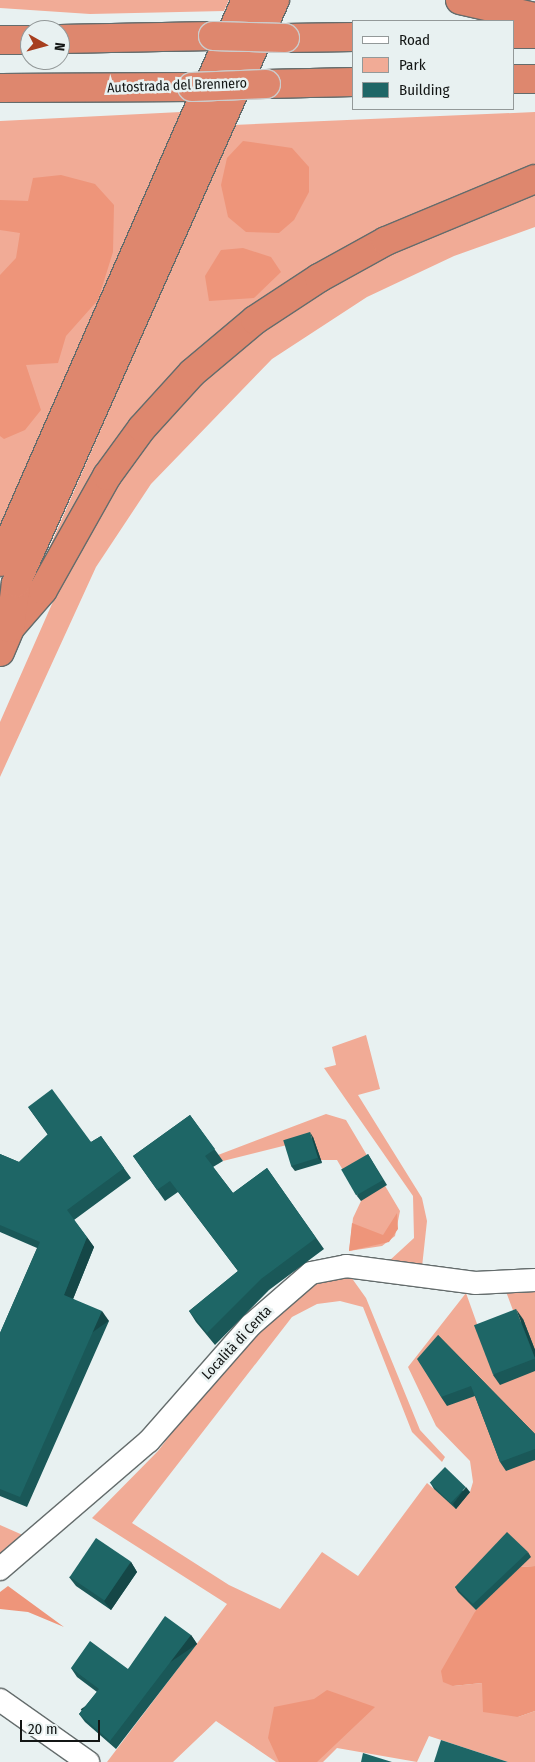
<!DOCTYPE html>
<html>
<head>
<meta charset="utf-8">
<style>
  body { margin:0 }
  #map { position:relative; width:535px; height:1762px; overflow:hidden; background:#e8f1f1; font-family:"Fira Sans Condensed",sans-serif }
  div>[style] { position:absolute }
  .green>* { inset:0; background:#f1ab96 }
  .forest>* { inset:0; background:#ee957a }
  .roads { filter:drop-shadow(1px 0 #646c6c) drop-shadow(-1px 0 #646c6c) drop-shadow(0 1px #646c6c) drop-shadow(0 -1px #646c6c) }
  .street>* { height:22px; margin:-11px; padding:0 11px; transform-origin:11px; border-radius:11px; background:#fff }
  .highway>* { height:28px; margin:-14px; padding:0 14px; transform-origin:14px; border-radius:14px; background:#de876e }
  .bridges { filter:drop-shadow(1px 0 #cbcccc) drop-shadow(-1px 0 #cbcccc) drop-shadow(0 1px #cbcccc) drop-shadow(0 -1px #cbcccc) }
  .highway-bridge>* { height:28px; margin:-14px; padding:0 14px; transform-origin:14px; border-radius:14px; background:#de876e }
  .wall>* { inset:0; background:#1a5858 }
  .shaded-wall>* { inset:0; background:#154747; transform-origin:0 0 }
  .building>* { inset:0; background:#1e6666; transform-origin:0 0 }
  span { translate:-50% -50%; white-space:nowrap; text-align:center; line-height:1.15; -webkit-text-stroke:5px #e8f1f1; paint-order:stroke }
  .street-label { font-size:14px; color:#131615 }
  .legend { position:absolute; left:352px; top:20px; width:162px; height:90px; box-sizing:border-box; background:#e8f1f1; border:1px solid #939999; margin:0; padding:6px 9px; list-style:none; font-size:15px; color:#131615 }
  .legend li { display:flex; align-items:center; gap:10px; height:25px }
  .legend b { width:25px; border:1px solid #939999 }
  .north { position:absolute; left:20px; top:20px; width:50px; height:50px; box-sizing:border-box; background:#e8f1f1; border:1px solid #939999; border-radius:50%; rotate:97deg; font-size:14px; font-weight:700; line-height:20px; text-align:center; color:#131615 }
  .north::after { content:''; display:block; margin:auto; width:18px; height:22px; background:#a73f1f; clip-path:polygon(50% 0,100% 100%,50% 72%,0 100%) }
  .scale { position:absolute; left:20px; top:1720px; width:80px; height:22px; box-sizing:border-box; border:2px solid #131615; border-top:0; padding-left:6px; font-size:15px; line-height:18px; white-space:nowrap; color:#131615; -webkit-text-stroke:4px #e8f1f1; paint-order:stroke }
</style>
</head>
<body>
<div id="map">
  <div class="green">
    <i style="clip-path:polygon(0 0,229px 0,224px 11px,90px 14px,0 8px)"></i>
    <i style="clip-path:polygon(181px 112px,180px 124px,0 537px,0 121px)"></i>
    <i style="clip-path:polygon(535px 112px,535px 168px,242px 316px,38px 574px,233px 125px)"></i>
    <i style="clip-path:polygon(535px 185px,535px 227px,454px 256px,367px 297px,272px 359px,151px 484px,96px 567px,0 777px,0 722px,59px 588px,104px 499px,190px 386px,311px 289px)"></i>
    <i style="clip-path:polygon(366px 1035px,380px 1089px,358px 1095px,422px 1198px,427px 1221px,422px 1267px,389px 1261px,414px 1238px,413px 1196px,324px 1068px,336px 1065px,332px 1047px)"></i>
    <i style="clip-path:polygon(326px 1114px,346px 1120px,400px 1211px,395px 1236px,382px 1246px,349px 1251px,353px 1218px,361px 1201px,337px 1160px,321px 1160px,295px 1171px,287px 1145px,223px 1161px,218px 1155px)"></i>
    <i style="clip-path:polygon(334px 1277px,351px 1277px,366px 1298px,420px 1430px,445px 1457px,442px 1462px,412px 1432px,363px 1307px,340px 1301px,317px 1304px,292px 1317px,132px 1523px,229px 1585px,280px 1609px,322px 1552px,358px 1576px,427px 1483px,434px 1489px,470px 1492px,473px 1482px,470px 1461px,436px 1426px,408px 1367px,466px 1293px,481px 1335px,517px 1321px,505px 1289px,535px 1288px,535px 1566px,520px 1567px,476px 1610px,453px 1686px,482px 1683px,518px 1717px,535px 1711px,535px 1762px,508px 1762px,429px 1736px,417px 1762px,337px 1748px,323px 1762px,276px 1762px,216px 1721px,173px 1762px,107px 1762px,227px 1604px,92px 1518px,158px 1451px,212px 1380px,301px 1288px)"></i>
    <i style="clip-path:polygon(0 1525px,25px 1536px,0 1557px)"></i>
  </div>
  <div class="forest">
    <i style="clip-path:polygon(243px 141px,292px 148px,309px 167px,309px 192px,294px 220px,279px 233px,246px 232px,228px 217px,221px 185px,227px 158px)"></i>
    <i style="clip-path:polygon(61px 175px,95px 184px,114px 205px,113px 252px,98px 300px,66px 336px,58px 363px,26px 365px,41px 410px,25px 430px,4px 439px,0 436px,0 275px,16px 258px,20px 233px,0 230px,0 200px,28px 201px,33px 178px)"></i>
    <i style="clip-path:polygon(243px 248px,271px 257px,281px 272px,254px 298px,209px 301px,205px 276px,221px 250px)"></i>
    <i style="clip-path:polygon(397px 1213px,398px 1229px,389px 1242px,349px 1251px,352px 1223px,383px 1235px)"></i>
    <i style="clip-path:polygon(535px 1566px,535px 1711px,518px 1717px,483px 1712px,482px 1683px,453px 1686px,443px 1682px,441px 1671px,476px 1610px,520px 1567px)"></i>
    <i style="clip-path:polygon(8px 1586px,64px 1627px,28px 1612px,0 1609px,0 1592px)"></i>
    <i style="clip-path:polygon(327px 1690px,375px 1707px,317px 1762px,279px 1762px,268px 1738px,274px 1707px,314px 1699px)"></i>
  </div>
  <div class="roads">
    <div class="street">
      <i style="left:0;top:1569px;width:196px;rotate:-40.7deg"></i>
      <i style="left:149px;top:1441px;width:154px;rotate:-48.7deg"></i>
      <i style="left:251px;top:1325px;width:79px;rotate:-40.9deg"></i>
      <i style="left:311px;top:1273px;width:36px;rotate:-11deg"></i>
      <i style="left:346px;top:1266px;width:130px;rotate:7.5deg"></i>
      <i style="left:475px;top:1283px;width:60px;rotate:-2.9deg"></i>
      <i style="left:0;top:1700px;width:108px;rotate:35.2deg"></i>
    </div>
    <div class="highway">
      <i style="left:460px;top:0;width:77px;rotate:12.8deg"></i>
      <i style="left:514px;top:34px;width:21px"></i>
      <i style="left:285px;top:38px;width:69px;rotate:-0.8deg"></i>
      <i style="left:60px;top:39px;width:153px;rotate:-1.1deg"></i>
      <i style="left:0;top:40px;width:30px"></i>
      <i style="left:514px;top:79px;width:21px"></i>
      <i style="left:266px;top:84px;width:88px;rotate:-1.3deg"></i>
      <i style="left:0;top:88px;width:192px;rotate:-0.3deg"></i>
      <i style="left:0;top:562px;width:613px;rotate:-66.36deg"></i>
      <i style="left:10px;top:628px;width:50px;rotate:-49deg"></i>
      <i style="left:43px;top:590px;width:131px;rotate:-60.7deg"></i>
      <i style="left:107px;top:476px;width:59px;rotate:-53.9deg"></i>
      <i style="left:142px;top:428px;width:74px;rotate:-47.7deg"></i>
      <i style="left:192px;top:373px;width:82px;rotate:-40.1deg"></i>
      <i style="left:255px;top:320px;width:77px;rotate:-33.3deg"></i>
      <i style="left:319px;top:278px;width:77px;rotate:-28.9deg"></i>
      <i style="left:386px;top:241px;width:161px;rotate:-22.6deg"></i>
      <i style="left:0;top:652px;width:26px;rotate:-67deg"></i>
      <i style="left:10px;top:628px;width:45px;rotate:-82.4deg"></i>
      <i style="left:16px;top:583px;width:638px;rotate:-66.05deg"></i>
    </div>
  </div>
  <div class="bridges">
    <div class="highway-bridge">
      <i style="left:213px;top:36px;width:72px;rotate:1.6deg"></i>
      <i style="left:192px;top:87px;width:74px;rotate:-2.3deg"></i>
    </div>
  </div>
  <div class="wall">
    <i style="clip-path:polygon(28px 1107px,91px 1142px,101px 1136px,131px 1178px,74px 1220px,94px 1247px,73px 1299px,109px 1321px,27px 1507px,0 1496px,0 1333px,37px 1248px,0 1232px,0 1154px,19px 1162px,48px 1135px)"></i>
    <i style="clip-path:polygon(190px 1115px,223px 1161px,213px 1167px,233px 1193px,267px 1168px,324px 1249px,269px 1290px,215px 1345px,196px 1322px,189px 1311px,238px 1271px,178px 1192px,165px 1201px,133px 1156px)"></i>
    <i style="clip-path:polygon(313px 1137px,322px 1163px,295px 1171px,291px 1166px)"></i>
    <i style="clip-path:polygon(368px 1154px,387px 1185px,361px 1201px,357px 1196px)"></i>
    <i style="clip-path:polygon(523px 1319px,535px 1350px,535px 1371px,500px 1385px,493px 1375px)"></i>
    <i style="clip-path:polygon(438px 1335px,535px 1434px,535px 1460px,506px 1471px,500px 1462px,475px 1396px,447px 1406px,441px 1397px)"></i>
    <i style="clip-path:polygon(431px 1484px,470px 1492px,456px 1509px,434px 1489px)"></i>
    <i style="clip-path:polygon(528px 1552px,531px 1557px,476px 1610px,458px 1592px,455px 1587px)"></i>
    <i style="clip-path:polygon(131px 1562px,137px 1572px,111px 1610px,76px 1586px,69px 1577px)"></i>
    <i style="clip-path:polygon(191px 1635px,197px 1644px,116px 1749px,85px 1722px,79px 1714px,97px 1692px,77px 1677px,71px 1668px,128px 1669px)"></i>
  </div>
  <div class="shaded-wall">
    <i style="clip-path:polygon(310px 1132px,313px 1137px,322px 1163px,318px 1158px)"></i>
    <i style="clip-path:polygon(87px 1237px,94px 1247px,71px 1304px,64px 1295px)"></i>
    <i style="clip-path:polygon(516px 1309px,523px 1319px,535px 1350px,535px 1358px)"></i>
    <i style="left:102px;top:1311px;width:12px;height:203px;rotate:55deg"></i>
    <i style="clip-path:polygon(466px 1487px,470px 1492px,456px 1509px,453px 1504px)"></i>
    <i style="clip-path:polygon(131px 1562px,137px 1572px,111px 1610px,104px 1601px)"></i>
    <i style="left:191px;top:1635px;width:11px;height:133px;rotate:56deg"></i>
  </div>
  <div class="building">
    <i style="clip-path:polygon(52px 1089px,91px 1142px,101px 1136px,124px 1168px,67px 1210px,87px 1237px,64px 1295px,102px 1311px,20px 1497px,0 1489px,0 1333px,40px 1242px,0 1225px,0 1154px,19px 1162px,48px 1134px,28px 1107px)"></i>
    <i style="clip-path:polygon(190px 1115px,215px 1149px,205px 1156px,233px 1193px,267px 1168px,316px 1238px,261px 1279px,207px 1333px,189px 1311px,238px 1271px,170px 1181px,157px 1190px,133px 1156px)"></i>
    <i style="left:310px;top:1132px;width:27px;height:28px;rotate:73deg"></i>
    <i style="left:368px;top:1154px;width:30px;height:31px;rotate:60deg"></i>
    <i style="left:516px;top:1309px;width:53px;height:45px;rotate:69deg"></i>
    <i style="clip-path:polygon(438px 1335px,535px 1434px,535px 1449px,500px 1462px,471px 1386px,441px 1397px,417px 1359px)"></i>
    <i style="left:445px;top:1467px;width:29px;height:22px;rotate:44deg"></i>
    <i style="clip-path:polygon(507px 1532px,528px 1552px,473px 1604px,455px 1587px)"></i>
    <i style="left:96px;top:1538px;width:42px;height:47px;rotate:34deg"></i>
    <i style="clip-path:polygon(165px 1616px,191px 1635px,110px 1741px,79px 1714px,99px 1689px,71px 1668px,90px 1641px,128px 1669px)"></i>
    <i style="clip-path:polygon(441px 1740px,508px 1762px,434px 1762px)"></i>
    <i style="clip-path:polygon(363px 1753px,392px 1762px,361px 1762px)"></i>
  </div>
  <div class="street-label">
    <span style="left:177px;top:86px;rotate:-2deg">Autostrada del Brennero</span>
    <span style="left:237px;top:1343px;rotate:-47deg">Località di Centa</span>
  </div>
  <ul class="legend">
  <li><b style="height:6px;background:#fff"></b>Road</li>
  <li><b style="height:14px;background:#f1ab96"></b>Park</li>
  <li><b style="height:14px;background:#1e6666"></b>Building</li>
  </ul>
  <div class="north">N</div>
  <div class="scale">20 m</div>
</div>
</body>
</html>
